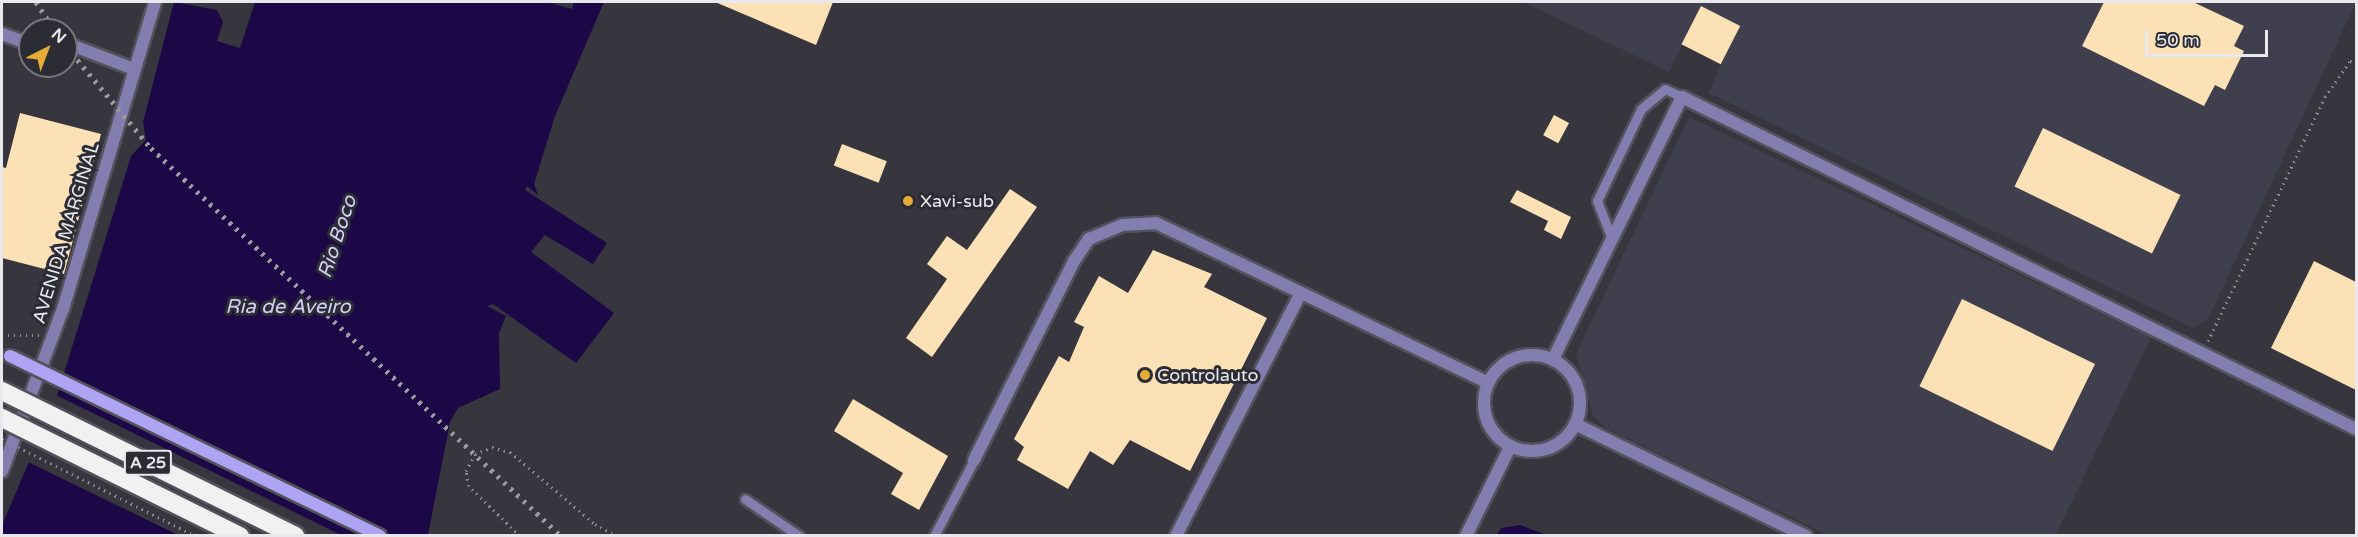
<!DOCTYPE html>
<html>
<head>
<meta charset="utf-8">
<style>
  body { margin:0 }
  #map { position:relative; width:2358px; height:537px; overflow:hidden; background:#37363f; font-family:"Varela Round",sans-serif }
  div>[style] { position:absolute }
  .built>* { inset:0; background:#403f4d }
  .water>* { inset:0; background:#1c0747 }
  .pier>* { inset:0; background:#37363f }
  .building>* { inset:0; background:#fbe1b5; transform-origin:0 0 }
  .path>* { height:3px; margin-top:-1.5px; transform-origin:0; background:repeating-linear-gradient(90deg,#8c8b92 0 1.5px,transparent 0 6px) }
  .roads { filter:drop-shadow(2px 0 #53525b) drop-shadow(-2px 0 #53525b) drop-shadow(0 2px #53525b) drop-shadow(0 -2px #53525b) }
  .lane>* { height:9px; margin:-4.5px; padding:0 4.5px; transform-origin:4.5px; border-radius:4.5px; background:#847db0 }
  .street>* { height:12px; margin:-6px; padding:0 6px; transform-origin:6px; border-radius:6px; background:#847db0 }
  .street>.ring { margin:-6px; padding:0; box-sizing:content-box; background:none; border:12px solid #847db0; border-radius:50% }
  .rail>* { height:4.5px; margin-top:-2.25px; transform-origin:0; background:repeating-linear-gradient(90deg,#99999f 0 3px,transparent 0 9px) }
  .path-bridge>* { height:3px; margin-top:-1.5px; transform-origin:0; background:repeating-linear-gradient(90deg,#8c8b92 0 1.5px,transparent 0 6px) }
  .bridges { filter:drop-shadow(2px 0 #53525b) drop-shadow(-2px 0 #53525b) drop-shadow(0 2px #53525b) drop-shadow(0 -2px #53525b) }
  .secondary-bridge>* { height:12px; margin:-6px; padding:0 6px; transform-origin:6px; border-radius:6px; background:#afa4f4 }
  .highway-bridge>* { height:18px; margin:-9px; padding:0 9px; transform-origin:9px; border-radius:9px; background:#f1f1f1 }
  .dots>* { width:16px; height:16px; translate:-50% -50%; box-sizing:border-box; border:3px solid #2c2c34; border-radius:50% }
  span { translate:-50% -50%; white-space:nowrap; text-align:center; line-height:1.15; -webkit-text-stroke:6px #2c2c34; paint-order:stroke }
  .shield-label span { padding:2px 4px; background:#2c2c34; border:2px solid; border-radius:4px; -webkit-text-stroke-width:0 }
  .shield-label { font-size:16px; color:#e8e8ed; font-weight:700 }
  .poi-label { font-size:18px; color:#e8e8ed }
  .left { translate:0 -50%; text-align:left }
  .street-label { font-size:18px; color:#e8e8ed }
  .water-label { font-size:20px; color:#d3cff7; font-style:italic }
  .frame { position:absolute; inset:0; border:3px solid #e8e8ed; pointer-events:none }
  .north { position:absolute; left:18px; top:18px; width:60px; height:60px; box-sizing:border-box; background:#2c2c34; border:2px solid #77777e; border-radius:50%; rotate:42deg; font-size:16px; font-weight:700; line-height:24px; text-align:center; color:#e8e8ed }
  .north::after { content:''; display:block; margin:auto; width:21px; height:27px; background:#e5ad36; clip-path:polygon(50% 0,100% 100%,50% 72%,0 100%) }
  .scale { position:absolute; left:2145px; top:30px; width:123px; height:27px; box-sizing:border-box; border:3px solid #e8e8ed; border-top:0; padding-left:8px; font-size:18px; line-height:21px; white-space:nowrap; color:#e8e8ed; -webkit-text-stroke:4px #2c2c34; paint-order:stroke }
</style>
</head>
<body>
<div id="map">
  <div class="built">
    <i style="clip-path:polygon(1524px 2px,2356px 2px,2208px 319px,2193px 328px,1709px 93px,1721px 64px,1693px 50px,1682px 45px,1669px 72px)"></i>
    <i style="clip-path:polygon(1689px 117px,2151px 338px,2055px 536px,1828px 535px,1607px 429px,1593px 416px,1576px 354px)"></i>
  </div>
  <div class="water">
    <i style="clip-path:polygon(174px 2px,217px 10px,223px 22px,217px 41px,240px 48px,255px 2px,547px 2px,572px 9px,574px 2px,604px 2px,555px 116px,534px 184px,538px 195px,527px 186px,525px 190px,607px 243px,593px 264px,545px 235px,531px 252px,614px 313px,576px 363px,493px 304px,487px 306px,506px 316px,499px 333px,500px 389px,458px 408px,450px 422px,428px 535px,2px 536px,2px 525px,57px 396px,131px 156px,146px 140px,143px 122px)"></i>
    <i style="clip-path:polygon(1520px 525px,1547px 535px,1497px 535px,1501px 528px)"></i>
  </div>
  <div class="pier">
    <i style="clip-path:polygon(54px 394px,341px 535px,178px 535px,28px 462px)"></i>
  </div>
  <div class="building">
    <i style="clip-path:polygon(715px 2px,833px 2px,816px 45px)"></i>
    <i style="clip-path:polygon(2104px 2px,2193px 2px,2244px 26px,2234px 46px,2244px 51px,2225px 90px,2215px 85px,2204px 106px,2082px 46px)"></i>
    <i style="left:1701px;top:6px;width:44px;height:43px;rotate:27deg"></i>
    <i style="clip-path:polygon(20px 113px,101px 134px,64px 274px,2px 258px,2px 167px,6px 168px)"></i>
    <i style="left:1554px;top:115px;width:17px;height:23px;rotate:28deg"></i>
    <i style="left:2043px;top:128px;width:153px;height:65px;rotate:26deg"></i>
    <i style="left:842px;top:144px;width:48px;height:23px;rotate:21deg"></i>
    <i style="clip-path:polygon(1010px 189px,1037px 207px,932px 357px,906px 338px,947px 279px,927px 264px,947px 236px,967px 250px)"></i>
    <i style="clip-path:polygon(1517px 190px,1571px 217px,1561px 239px,1544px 230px,1548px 221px,1510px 202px)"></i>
    <i style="clip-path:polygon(1153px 250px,1212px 274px,1204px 287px,1267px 318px,1190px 471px,1130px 440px,1113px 465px,1090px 451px,1068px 489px,1017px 460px,1024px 447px,1014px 439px,1059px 356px,1069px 362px,1084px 327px,1074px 322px,1099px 276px,1128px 293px)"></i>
    <i style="clip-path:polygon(2314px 261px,2356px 282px,2356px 390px,2271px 348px)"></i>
    <i style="left:1962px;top:299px;width:148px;height:97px;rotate:26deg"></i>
    <i style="clip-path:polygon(853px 399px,948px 456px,919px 510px,891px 494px,903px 473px,834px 431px)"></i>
  </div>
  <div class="path">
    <i style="left:2px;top:335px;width:38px"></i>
    <i style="left:2208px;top:341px;width:271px;rotate:-64.4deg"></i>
    <i style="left:2325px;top:97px;width:44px;rotate:-55.2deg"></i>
    <i style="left:2350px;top:61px;width:6px;rotate:18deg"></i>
    <i style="left:520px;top:536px;width:71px;rotate:-135.6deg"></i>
    <i style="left:469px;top:486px;width:15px;rotate:-101deg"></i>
    <i style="left:466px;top:471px;width:19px;rotate:-62deg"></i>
    <i style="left:475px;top:454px;width:18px;rotate:-22deg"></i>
    <i style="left:492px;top:447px;width:19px;rotate:16deg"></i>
    <i style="left:510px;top:452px;width:111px;rotate:40.3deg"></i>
    <i style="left:595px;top:524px;width:25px;rotate:29deg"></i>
  </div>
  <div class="roads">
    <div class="lane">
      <i style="left:1612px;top:239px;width:41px;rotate:-111.5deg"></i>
      <i style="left:1597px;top:201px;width:102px;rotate:-64.4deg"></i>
      <i style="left:1641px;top:109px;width:31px;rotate:-40deg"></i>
      <i style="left:1665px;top:89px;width:19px;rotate:25deg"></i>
      <i style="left:745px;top:499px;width:65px;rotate:34.4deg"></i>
      <i style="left:934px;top:536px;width:86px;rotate:-62.2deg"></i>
    </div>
    <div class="street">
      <i style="left:2px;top:34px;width:30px;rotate:20deg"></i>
      <i style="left:66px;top:43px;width:73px;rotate:20.9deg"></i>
      <i class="ring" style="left:1484px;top:355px;width:84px;height:84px"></i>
      <i style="left:1553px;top:359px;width:292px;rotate:-63.8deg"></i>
      <i style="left:1682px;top:97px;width:751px;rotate:26.22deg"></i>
      <i style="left:1575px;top:424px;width:257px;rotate:25.9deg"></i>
      <i style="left:974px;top:460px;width:223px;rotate:-63.3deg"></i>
      <i style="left:1074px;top:261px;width:27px;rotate:-56deg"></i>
      <i style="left:1089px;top:239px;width:36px;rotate:-23deg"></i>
      <i style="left:1122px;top:225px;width:34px;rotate:-3deg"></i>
      <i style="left:1156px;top:223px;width:369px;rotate:25.7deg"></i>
      <i style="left:2px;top:471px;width:173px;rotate:-69.4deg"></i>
      <i style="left:63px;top:309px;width:320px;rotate:-73.3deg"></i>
      <i style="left:1176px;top:536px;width:273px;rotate:-62.8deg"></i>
      <i style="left:1466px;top:536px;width:99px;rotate:-63.7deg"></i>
    </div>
  </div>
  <div class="rail">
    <i style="left:36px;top:2px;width:34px;rotate:56deg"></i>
    <i style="left:66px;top:46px;width:133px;rotate:50.2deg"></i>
    <i style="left:151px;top:148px;width:564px;rotate:43.42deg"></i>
  </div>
  <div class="path-bridge">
    <i style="left:2px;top:439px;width:217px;rotate:26.6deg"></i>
  </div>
  <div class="bridges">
    <div class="secondary-bridge">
      <i style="left:10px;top:356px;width:411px;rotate:25.9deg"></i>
    </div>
    <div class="highway-bridge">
      <i style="left:2px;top:391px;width:327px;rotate:26.3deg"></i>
      <i style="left:2px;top:418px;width:266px;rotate:26.4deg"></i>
    </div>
  </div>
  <div class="dots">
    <i style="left:908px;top:201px;background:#e5ad36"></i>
    <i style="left:1145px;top:375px;background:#e5ad36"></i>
  </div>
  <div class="shield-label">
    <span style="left:148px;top:463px">A 25</span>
  </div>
  <div class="poi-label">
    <span class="left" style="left:920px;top:201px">Xavi-sub</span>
    <span class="left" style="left:1157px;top:375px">Controlauto</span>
  </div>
  <div class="street-label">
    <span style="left:66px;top:233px;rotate:-73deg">AVENIDA MARGINAL</span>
  </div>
  <div class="water-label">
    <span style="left:338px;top:237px;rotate:-72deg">Rio Boco</span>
    <span style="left:288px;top:307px">Ria de Aveiro</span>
  </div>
  <div class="frame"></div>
  <div class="north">N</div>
  <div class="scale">50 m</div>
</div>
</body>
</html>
